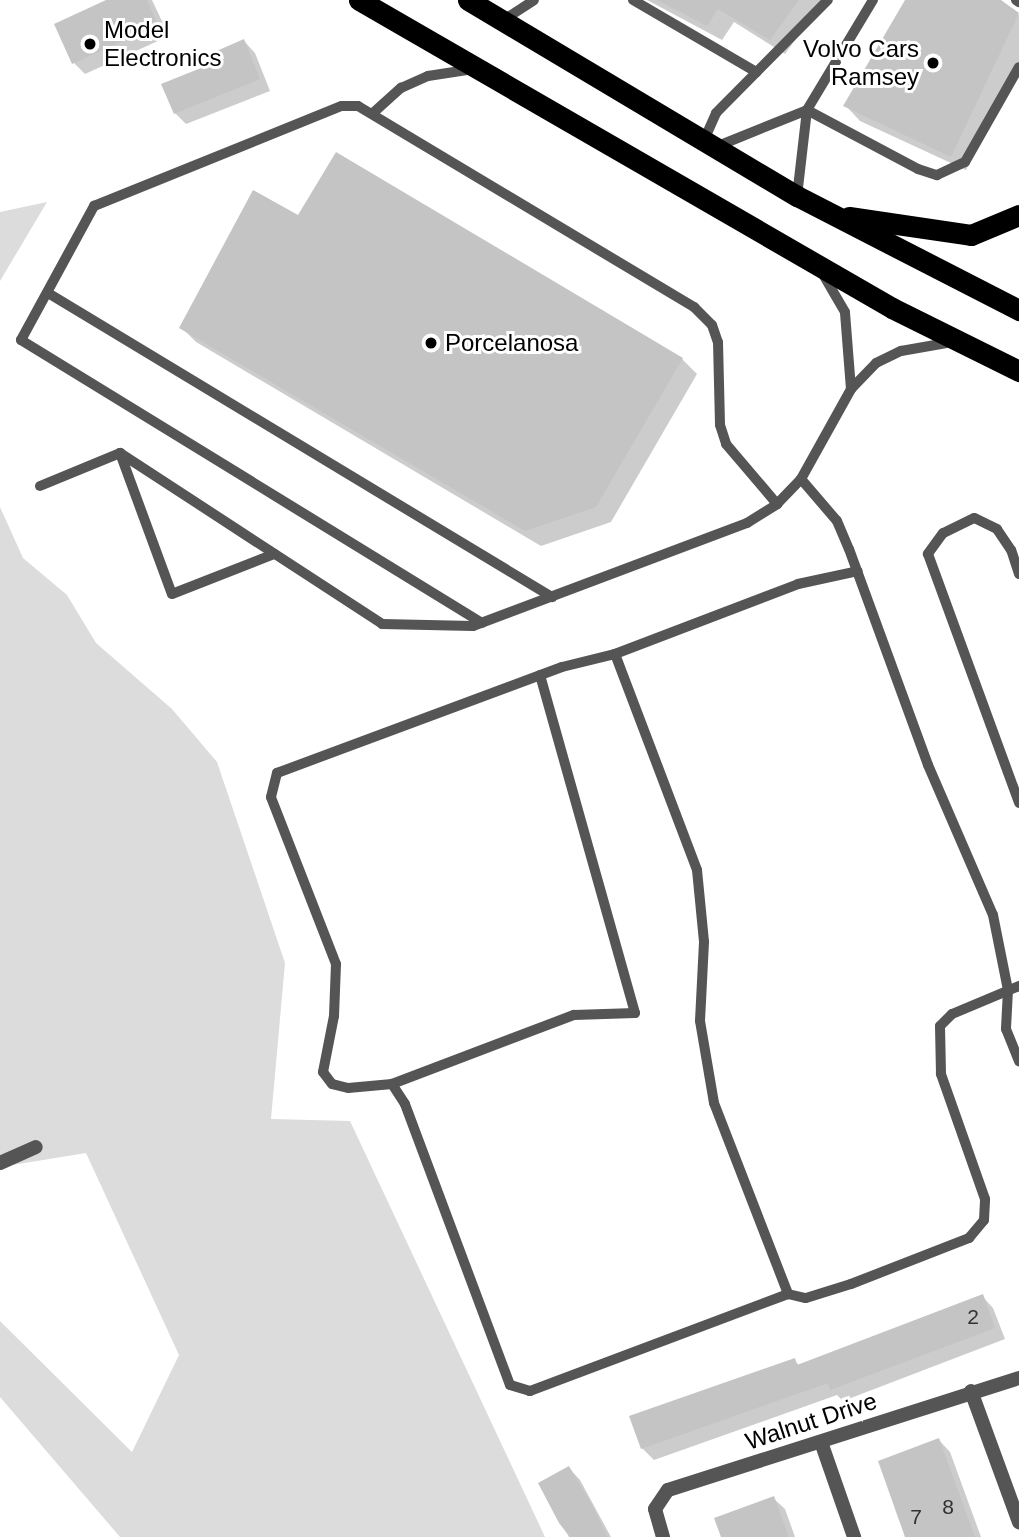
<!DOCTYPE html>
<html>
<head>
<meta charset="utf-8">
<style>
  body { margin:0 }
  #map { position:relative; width:1019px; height:1537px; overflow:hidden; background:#fff; font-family:Helvetica,sans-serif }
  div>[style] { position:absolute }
  .green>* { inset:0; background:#dcdcdc }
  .shadow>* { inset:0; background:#0003 }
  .building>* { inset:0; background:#c4c4c4 }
  .lane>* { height:10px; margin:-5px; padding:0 5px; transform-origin:5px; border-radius:5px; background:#555 }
  .street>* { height:14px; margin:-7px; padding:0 7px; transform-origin:7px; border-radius:7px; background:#555 }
  .highway>* { height:21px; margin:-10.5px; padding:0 10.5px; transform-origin:10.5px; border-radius:10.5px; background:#000 }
  .dots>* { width:19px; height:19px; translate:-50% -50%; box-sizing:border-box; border:4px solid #fff; border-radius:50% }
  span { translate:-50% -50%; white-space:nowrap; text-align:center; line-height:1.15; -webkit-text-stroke:6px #fff; paint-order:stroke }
  .number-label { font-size:21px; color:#313131 }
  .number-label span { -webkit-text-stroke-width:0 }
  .poi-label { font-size:24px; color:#000 }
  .left { translate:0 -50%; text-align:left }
  .right { translate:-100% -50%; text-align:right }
  .street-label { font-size:24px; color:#000 }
</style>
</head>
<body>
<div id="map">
  <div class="green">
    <i style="clip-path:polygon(47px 202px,0 281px,0 212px)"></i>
    <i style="clip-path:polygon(0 507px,23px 558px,67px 595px,96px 643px,172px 709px,217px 762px,285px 963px,271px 1119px,350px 1121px,545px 1537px,120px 1537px,0 1397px,0 1321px,132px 1452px,179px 1355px,86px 1153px,0 1167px)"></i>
  </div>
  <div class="shadow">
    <i style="clip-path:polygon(111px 0,152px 0,169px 36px,85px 74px,74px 63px)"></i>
    <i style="clip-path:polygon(647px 0,824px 0,785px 54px,734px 22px,722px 40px)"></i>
    <i style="clip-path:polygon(907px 0,998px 0,1019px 15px,1019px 64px,966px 170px,860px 121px,846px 106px)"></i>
    <i style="clip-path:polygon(244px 41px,255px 53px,270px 91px,186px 124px,175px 113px)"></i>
    <i style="clip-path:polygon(299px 217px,682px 359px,697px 374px,611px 522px,541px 546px,196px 342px,181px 327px)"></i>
    <i style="clip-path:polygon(982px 1296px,993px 1308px,1005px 1339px,843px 1401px,837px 1395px,654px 1460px,642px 1448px,794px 1360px,800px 1366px)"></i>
    <i style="clip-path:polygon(939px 1440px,950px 1452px,981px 1537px,907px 1537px)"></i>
    <i style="clip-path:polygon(569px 1468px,580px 1480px,611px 1537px,569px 1537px,540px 1484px)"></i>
    <i style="clip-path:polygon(773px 1498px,785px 1509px,795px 1537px,723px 1537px)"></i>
  </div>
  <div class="building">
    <i style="clip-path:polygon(106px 0,147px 0,158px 25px,72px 64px,54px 24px)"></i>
    <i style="clip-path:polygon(657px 0,799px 0,770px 40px,718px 9px,707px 26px)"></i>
    <i style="clip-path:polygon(905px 0,1001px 0,1019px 13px,951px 157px,843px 106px)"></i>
    <i style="clip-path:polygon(244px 39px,260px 79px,174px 114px,161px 84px,216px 62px,212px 53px)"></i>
    <i style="clip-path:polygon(336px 152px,683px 358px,596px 507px,525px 531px,179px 328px,253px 190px,298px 215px)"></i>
    <i style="clip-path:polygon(983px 1294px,995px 1328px,830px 1390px,828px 1383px,641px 1449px,629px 1416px,795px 1358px,797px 1365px)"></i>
    <i style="clip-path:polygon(939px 1438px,975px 1537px,905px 1537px,878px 1461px)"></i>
    <i style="clip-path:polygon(569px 1466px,592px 1505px,608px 1537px,570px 1537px,559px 1523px,538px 1483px)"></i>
    <i style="clip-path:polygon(774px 1496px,789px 1537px,721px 1537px,714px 1518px)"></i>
  </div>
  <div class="lane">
    <i style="left:633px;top:0;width:143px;rotate:30.3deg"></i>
    <i style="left:873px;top:0;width:128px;rotate:121deg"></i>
    <i style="left:807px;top:110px;width:126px;rotate:28deg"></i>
    <i style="left:918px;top:169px;width:20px;rotate:18deg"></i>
    <i style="left:937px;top:175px;width:31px;rotate:-25deg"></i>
    <i style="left:965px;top:162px;width:109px;rotate:-60.4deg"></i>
    <i style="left:1016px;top:0;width:4px;rotate:34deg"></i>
    <i style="left:502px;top:21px;width:38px;rotate:-33deg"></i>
    <i style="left:373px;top:113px;width:38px;rotate:-42deg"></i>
    <i style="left:401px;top:88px;width:30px;rotate:-24deg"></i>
    <i style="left:428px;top:76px;width:46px;rotate:-8.8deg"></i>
    <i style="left:705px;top:138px;width:27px;rotate:-66deg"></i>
    <i style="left:716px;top:113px;width:159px;rotate:-45.3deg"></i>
    <i style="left:718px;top:146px;width:96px;rotate:-22deg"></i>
    <i style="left:807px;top:110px;width:87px;rotate:96.6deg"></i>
    <i style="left:48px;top:293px;width:589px;rotate:31.1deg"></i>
    <i style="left:851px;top:389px;width:36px;rotate:-46deg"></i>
    <i style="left:876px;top:363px;width:28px;rotate:-26deg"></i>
    <i style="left:901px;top:351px;width:52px;rotate:-10deg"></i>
    <i style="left:120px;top:453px;width:150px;rotate:69.8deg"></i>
    <i style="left:172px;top:594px;width:110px;rotate:-21.4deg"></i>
    <i style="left:801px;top:479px;width:55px;rotate:49.4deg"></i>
    <i style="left:837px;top:521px;width:30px;rotate:67deg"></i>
    <i style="left:849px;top:549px;width:230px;rotate:69.9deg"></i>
    <i style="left:928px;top:765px;width:163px;rotate:66.6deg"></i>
    <i style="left:993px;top:915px;width:76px;rotate:78.7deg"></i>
    <i style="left:1008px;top:990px;width:39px;rotate:93deg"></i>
    <i style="left:1006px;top:1029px;width:35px;rotate:68deg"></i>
    <i style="left:40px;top:486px;width:87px;rotate:-22.4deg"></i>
    <i style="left:120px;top:453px;width:313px;rotate:33.1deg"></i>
    <i style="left:382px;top:624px;width:91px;rotate:1.3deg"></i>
    <i style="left:473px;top:626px;width:293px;rotate:-20.6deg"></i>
    <i style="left:747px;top:523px;width:36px;rotate:-32deg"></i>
    <i style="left:777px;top:504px;width:35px;rotate:-46deg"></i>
    <i style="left:801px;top:479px;width:103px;rotate:-60.9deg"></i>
    <i style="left:851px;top:389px;width:77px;rotate:-94.5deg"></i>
    <i style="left:845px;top:312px;width:48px;rotate:-120.3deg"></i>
    <i style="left:1019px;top:574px;width:25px;rotate:-108deg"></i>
    <i style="left:1011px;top:550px;width:25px;rotate:-124deg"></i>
    <i style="left:997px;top:529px;width:25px;rotate:-154deg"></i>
    <i style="left:974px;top:518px;width:34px;rotate:154deg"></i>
    <i style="left:943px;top:533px;width:26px;rotate:126deg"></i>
    <i style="left:928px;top:554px;width:265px;rotate:69.9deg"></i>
    <i style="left:482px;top:623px;width:541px;rotate:-148.45deg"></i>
    <i style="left:21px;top:340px;width:153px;rotate:-61.4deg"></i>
    <i style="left:94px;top:206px;width:267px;rotate:-22deg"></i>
    <i style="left:342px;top:106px;width:16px"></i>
    <i style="left:358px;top:106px;width:392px;rotate:30.9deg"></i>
    <i style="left:694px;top:307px;width:25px;rotate:45deg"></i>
    <i style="left:712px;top:325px;width:18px;rotate:71deg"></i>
    <i style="left:718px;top:342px;width:83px;rotate:88.6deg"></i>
    <i style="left:720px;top:425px;width:20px;rotate:72deg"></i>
    <i style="left:726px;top:444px;width:79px;rotate:49.6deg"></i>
    <i style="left:615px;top:654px;width:196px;rotate:-20.9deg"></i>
    <i style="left:798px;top:584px;width:61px;rotate:-12.2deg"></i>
    <i style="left:392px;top:1084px;width:195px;rotate:-20.8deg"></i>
    <i style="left:574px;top:1015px;width:61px;rotate:-1.9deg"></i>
    <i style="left:635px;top:1013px;width:351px;rotate:-105.7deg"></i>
    <i style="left:788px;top:1294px;width:276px;rotate:159.4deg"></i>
    <i style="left:530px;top:1391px;width:21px;rotate:-163deg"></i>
    <i style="left:510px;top:1385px;width:300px;rotate:-110.5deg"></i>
    <i style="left:405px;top:1104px;width:24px;rotate:-123deg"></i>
    <i style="left:392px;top:1084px;width:44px;rotate:174.8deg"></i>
    <i style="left:348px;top:1088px;width:16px;rotate:-166deg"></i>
    <i style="left:332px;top:1084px;width:15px;rotate:-127deg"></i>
    <i style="left:323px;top:1072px;width:57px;rotate:-78.9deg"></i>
    <i style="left:334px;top:1016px;width:52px;rotate:-87.8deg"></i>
    <i style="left:336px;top:964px;width:179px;rotate:-111.3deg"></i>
    <i style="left:271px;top:797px;width:25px;rotate:-76deg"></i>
    <i style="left:277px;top:773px;width:304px;rotate:-20.4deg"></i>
    <i style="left:562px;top:667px;width:55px;rotate:-13.8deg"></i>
    <i style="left:615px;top:654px;width:231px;rotate:69.2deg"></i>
    <i style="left:697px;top:870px;width:72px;rotate:84.4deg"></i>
    <i style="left:704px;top:942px;width:79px;rotate:92.9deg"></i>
    <i style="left:700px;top:1021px;width:83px;rotate:80.3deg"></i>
    <i style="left:714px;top:1103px;width:205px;rotate:68.8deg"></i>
    <i style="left:788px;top:1294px;width:18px;rotate:13deg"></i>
    <i style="left:806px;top:1298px;width:47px;rotate:-17.3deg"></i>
    <i style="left:851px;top:1284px;width:127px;rotate:-21.3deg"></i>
    <i style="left:969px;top:1238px;width:23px;rotate:-50deg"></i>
    <i style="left:984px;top:1220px;width:21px;rotate:-87deg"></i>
    <i style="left:985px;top:1199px;width:133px;rotate:-109.4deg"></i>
    <i style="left:941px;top:1074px;width:48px;rotate:-91.2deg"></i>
    <i style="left:940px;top:1026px;width:17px;rotate:-45deg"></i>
    <i style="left:952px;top:1014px;width:73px;rotate:-22.7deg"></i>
  </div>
  <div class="street">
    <i style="left:0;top:1163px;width:39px;rotate:-24deg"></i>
    <i style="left:971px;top:1391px;width:140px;rotate:69.9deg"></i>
    <i style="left:821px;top:1442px;width:101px;rotate:70.8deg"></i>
    <i style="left:663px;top:1537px;width:29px;rotate:-106deg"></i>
    <i style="left:655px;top:1509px;width:23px;rotate:-56deg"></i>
    <i style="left:668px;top:1490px;width:368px;rotate:-17.7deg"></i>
  </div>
  <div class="highway">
    <i style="left:359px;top:0;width:616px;rotate:30.02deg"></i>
    <i style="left:892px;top:308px;width:142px;rotate:26.4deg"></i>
    <i style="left:468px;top:0;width:383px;rotate:30.8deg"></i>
    <i style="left:797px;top:196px;width:250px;rotate:27.2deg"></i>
    <i style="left:849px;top:217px;width:123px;rotate:8.4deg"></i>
    <i style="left:971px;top:235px;width:52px;rotate:-22.6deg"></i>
  </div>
  <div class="dots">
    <i style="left:90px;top:44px;background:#000"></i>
    <i style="left:933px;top:63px;background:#000"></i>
    <i style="left:431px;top:343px;background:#000"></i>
  </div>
  <div class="number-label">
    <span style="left:973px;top:1317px">2</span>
    <span style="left:948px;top:1507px">8</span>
    <span style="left:916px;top:1517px">7</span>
  </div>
  <div class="poi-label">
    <span class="left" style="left:104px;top:44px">Model<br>Electronics</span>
    <span class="right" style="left:919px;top:63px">Volvo Cars<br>Ramsey</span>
    <span class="left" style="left:445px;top:343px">Porcelanosa</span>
  </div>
  <div class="street-label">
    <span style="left:811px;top:1421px;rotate:-18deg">Walnut Drive</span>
  </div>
</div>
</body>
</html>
